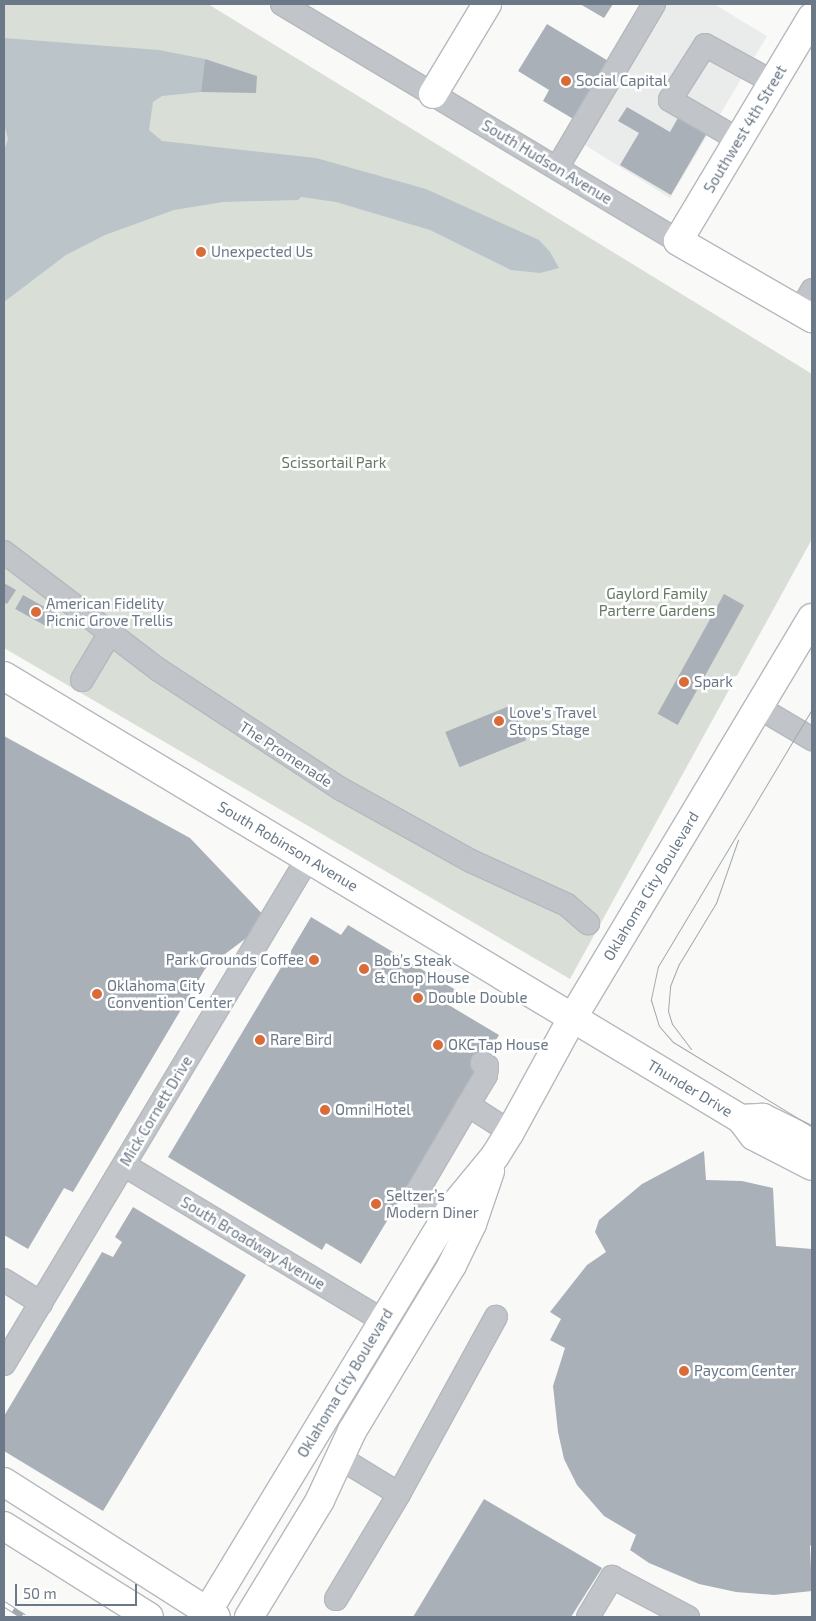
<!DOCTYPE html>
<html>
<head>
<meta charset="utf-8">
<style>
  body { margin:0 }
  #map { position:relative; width:816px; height:1621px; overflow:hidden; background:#f9faf8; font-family:"Exo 2",sans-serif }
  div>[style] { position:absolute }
  .built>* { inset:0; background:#eaebeb }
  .green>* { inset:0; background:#d9ded7 }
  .water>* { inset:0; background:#bbc4c9 }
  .building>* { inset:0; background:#a9b0b8; transform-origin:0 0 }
  .roads { filter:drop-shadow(1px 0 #b5b9be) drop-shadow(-1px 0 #b5b9be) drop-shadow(0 1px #b5b9be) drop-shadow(0 -1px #b5b9be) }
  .minor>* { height:22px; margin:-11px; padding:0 11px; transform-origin:11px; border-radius:11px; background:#c1c5c9 }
  .major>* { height:28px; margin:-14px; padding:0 14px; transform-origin:14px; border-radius:14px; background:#fff }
  .tram>* { height:1px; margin:-0.5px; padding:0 0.5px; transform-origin:0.5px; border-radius:0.5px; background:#a3a9af }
  .rail>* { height:5.5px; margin-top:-2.75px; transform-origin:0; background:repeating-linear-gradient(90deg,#fff 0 11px,#a3a9af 0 22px); box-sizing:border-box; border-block:1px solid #a3a9af }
  .dots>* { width:14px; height:14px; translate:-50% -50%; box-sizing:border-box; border:2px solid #fff; border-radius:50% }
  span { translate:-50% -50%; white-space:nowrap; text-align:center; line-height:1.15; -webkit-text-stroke:5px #fff; paint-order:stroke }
  .poi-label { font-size:15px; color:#6a7887 }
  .left { translate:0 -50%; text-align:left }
  .right { translate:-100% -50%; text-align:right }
  .street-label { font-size:15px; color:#6a7887 }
  .park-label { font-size:15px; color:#667965 }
  .frame { position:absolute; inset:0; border:5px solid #6a7887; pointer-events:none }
  .scale { position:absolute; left:15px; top:1584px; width:122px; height:22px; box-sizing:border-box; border:2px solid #6a7887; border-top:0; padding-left:6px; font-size:15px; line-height:18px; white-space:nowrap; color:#6a7887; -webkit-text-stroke:4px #fff; paint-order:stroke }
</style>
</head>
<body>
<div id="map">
  <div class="built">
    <i style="clip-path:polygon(664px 4px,714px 4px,767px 36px,670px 198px,580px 142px)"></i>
  </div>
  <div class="green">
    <i style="clip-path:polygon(4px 4px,208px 4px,812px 374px,812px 539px,570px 979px,4px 648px)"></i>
  </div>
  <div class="water">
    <i style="clip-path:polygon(4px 38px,159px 50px,205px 59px,201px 92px,162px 96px,153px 102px,149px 130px,162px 141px,316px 158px,426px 189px,539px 240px,550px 252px,559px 268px,540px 273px,511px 270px,430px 230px,336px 202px,301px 197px,298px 200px,223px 202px,174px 210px,105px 235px,66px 255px,4px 302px,4px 151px,8px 139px,4px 124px)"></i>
  </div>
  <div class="building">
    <i style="clip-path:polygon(580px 4px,613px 4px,604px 18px)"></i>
    <i style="clip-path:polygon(547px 24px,610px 62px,575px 120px,543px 101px,549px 90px,518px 71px)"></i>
    <i style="clip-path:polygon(205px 59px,257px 76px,256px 93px,201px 92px)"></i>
    <i style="clip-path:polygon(627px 107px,670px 132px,679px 116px,707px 133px,671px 195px,620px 165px,639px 133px,618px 121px)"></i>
    <i style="clip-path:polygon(4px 583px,16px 590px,7px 604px,4px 602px)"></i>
    <i style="left:724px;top:594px;width:23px;height:137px;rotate:29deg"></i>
    <i style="left:23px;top:595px;width:39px;height:16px;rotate:29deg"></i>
    <i style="left:512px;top:705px;width:38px;height:72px;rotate:68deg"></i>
    <i style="clip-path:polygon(4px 736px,190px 838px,269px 921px,205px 969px,73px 1192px,64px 1188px,28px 1249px,4px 1235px)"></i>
    <i style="clip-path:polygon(311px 917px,341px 935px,348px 925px,456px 990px,447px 1004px,499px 1035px,361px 1264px,326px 1243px,322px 1250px,168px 1157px)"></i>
    <i style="clip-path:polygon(704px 1151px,706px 1180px,742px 1181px,773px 1188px,776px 1246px,812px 1249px,812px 1544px,810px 1546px,812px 1591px,774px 1595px,736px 1592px,699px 1584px,649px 1563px,630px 1550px,636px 1535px,604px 1516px,577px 1485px,564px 1459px,558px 1432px,553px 1386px,565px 1348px,550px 1340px,561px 1319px,550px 1312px,587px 1265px,606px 1252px,595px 1232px,599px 1220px,642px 1184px)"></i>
    <i style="clip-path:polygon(133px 1207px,246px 1275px,103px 1511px,4px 1451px,4px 1416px,102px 1252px,113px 1257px,122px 1242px,115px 1237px)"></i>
    <i style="clip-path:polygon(484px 1499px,602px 1568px,571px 1617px,413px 1617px)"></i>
  </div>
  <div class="roads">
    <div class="minor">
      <i style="left:282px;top:4px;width:462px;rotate:30.9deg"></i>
      <i style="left:739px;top:140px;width:80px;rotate:-149.9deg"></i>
      <i style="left:670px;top:100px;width:65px;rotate:-57.5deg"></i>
      <i style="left:705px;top:45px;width:77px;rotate:28.6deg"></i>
      <i style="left:557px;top:168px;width:191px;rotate:-59.4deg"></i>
      <i style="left:800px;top:311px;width:24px;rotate:-60deg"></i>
      <i style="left:4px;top:552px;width:195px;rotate:37.3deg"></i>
      <i style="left:159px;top:670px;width:217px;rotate:33.2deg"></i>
      <i style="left:341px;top:789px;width:149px;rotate:29deg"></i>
      <i style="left:471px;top:861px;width:106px;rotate:24.6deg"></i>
      <i style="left:567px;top:905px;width:28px;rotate:41deg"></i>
      <i style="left:82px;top:680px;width:55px;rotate:-59.2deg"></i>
      <i style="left:758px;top:707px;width:63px;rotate:30.7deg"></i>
      <i style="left:468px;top:1105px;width:35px;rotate:-59deg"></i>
      <i style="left:486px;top:1075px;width:9px;rotate:-84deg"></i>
      <i style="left:487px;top:1066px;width:6px;rotate:-149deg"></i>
      <i style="left:124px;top:1165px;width:301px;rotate:31deg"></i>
      <i style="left:449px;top:1212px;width:38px;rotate:-148deg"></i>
      <i style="left:417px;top:1192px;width:101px;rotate:-59.6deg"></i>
      <i style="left:468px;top:1105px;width:50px;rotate:32.7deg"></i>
      <i style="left:4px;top:1280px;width:44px;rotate:31.9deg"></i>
      <i style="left:4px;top:1364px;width:590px;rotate:-59deg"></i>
      <i style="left:340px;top:1458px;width:69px;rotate:31.4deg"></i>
      <i style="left:399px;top:1494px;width:202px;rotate:-61.3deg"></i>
      <i style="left:336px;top:1599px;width:122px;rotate:-59deg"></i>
      <i style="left:588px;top:1617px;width:47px;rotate:-59deg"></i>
      <i style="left:612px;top:1577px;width:86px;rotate:27.8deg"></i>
    </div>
    <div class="major">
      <i style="left:812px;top:17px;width:261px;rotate:120.9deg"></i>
      <i style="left:678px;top:241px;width:155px;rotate:29.9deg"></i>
      <i style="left:433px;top:94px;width:105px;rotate:-59deg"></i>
      <i style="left:4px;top:676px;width:860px;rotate:31.01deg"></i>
      <i style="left:741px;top:1119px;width:22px;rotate:-3deg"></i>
      <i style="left:763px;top:1118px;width:55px;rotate:26.1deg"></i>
      <i style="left:741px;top:1119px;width:21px;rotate:53deg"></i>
      <i style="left:754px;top:1136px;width:65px;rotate:27.3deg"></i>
      <i style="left:4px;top:1482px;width:251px;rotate:32.5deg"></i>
      <i style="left:4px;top:1526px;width:171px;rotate:32.1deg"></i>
      <i style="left:204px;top:1617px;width:473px;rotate:-58.8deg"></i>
      <i style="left:449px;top:1212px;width:72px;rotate:-50.6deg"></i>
      <i style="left:495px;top:1156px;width:28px;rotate:-58deg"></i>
      <i style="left:510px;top:1132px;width:131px;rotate:-61.3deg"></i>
      <i style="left:573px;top:1017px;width:465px;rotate:-59.1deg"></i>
      <i style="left:249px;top:1617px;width:137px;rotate:-58.7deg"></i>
      <i style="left:320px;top:1500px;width:76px;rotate:-65.1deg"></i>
      <i style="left:352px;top:1431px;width:194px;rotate:-58.9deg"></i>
      <i style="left:452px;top:1265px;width:46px;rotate:-64deg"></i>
      <i style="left:472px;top:1224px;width:56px;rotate:-71.2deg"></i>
    </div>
  </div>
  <div class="tram">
    <i style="left:812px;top:709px;width:300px;rotate:120.9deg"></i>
    <i style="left:658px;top:966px;width:35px;rotate:102deg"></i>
    <i style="left:651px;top:1000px;width:27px;rotate:73deg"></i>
    <i style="left:659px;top:1026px;width:21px;rotate:49deg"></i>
    <i style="left:673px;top:1042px;width:163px;rotate:31.4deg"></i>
    <i style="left:691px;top:1049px;width:31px;rotate:-127deg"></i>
    <i style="left:672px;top:1024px;width:14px;rotate:-107deg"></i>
    <i style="left:668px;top:1011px;width:25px;rotate:-85deg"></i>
    <i style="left:670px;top:986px;width:24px;rotate:-68deg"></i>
    <i style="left:679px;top:964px;width:71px;rotate:-58.8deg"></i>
    <i style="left:716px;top:903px;width:67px;rotate:-70.8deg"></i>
  </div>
  <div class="rail">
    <i style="left:4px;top:1604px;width:24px;rotate:33deg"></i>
  </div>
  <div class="dots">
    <i style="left:566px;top:81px;background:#d96b38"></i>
    <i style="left:201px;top:252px;background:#d96b38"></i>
    <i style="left:36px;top:612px;background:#d96b38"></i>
    <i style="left:684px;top:682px;background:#d96b38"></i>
    <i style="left:499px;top:721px;background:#d96b38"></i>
    <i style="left:314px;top:960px;background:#d96b38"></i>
    <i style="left:364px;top:969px;background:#d96b38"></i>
    <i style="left:97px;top:994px;background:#d96b38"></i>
    <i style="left:418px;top:998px;background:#d96b38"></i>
    <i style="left:260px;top:1040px;background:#d96b38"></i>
    <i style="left:438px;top:1045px;background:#d96b38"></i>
    <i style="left:325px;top:1110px;background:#d96b38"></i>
    <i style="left:376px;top:1204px;background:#d96b38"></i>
    <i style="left:684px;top:1371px;background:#d96b38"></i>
  </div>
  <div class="poi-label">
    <span class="left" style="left:576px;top:81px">Social Capital</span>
    <span class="left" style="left:211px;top:252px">Unexpected Us</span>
    <span class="left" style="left:46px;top:612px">American Fidelity<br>Picnic Grove Trellis</span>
    <span class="left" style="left:694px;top:682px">Spark</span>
    <span class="left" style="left:509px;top:721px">Love's Travel<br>Stops Stage</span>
    <span class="right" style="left:304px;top:960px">Park Grounds Coffee</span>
    <span class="left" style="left:374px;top:969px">Bob’s Steak<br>&amp; Chop House</span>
    <span class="left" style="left:107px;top:994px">Oklahoma City<br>Convention Center</span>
    <span class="left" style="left:428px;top:998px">Double Double</span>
    <span class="left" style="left:270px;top:1040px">Rare Bird</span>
    <span class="left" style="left:448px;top:1045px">OKC Tap House</span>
    <span class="left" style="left:335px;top:1110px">Omni Hotel</span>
    <span class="left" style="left:386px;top:1204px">Seltzer’s<br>Modern Diner</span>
    <span class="left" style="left:694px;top:1371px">Paycom Center</span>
  </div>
  <div class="street-label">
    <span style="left:745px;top:129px;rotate:-59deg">Southwest 4th Street</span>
    <span style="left:547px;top:162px;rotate:31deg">South Hudson Avenue</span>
    <span style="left:286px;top:754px;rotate:33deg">The Promenade</span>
    <span style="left:288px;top:846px;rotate:31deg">South Robinson Avenue</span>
    <span style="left:651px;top:886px;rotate:-59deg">Oklahoma City Boulevard</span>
    <span style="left:690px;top:1088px;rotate:31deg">Thunder Drive</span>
    <span style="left:156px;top:1111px;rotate:-59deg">Mick Cornett Drive</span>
    <span style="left:253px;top:1243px;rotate:31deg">South Broadway Avenue</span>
    <span style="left:345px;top:1383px;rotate:-59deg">Oklahoma City Boulevard</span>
  </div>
  <div class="park-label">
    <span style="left:334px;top:463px">Scissortail Park</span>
    <span style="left:657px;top:602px">Gaylord Family<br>Parterre Gardens</span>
  </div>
  <div class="frame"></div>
  <div class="scale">50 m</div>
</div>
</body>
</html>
